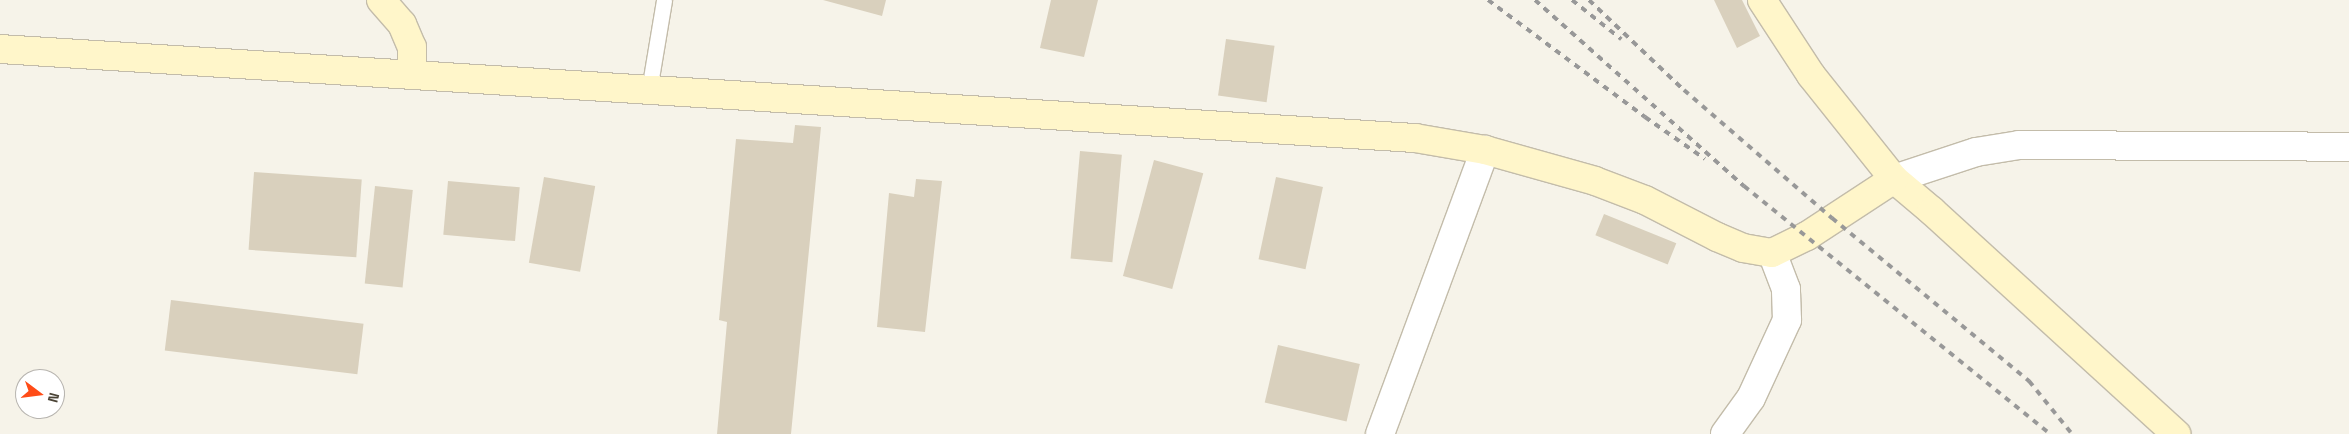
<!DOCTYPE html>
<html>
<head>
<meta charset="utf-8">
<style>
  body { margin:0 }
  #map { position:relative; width:2349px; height:434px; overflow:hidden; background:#f6f3e9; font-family:"Space Grotesk",sans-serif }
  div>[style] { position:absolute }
  .building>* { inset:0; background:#d9d0bd; transform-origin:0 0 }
  .roads { filter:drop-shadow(1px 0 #c3bcaa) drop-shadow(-1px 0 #c3bcaa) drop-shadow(0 1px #c3bcaa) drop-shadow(0 -1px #c3bcaa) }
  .lane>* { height:15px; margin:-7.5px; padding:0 7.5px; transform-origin:7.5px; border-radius:7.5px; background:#fff }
  .street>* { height:28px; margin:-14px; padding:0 14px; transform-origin:14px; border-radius:14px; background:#fff }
  .secondary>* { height:28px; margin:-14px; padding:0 14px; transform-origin:14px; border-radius:14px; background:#fff6ca }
  .rail>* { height:4px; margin-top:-2px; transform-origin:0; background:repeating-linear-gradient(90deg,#989898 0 6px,transparent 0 12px) }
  span { translate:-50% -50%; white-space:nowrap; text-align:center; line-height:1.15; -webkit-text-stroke:5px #fff; paint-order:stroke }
  .north { position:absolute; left:15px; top:369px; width:50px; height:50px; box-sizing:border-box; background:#fff; border:1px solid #b7b4af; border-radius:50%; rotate:105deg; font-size:14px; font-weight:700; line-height:20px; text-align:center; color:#4b4436 }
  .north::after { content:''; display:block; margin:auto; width:18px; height:22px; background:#ff4c17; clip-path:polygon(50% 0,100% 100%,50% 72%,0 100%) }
</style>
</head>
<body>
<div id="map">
  <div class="building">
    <i style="clip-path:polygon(823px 0,886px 0,882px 16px)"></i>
    <i style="clip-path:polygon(1051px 0,1098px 0,1084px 57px,1040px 48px)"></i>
    <i style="clip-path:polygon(1714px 0,1742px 0,1760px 36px,1737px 48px)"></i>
    <i style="left:1226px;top:39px;width:49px;height:57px;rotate:8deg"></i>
    <i style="clip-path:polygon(795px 125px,821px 127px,791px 434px,717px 434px,727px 322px,719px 320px,736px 139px,793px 143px)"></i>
    <i style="left:1080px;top:151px;width:42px;height:108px;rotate:5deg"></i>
    <i style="left:1154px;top:160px;width:51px;height:120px;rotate:15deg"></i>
    <i style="left:254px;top:172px;width:108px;height:78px;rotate:4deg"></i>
    <i style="left:544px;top:177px;width:52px;height:87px;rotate:10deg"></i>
    <i style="left:1276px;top:177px;width:48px;height:84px;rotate:12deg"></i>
    <i style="clip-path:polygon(916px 179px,942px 181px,925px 332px,877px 327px,889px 193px,914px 197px)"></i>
    <i style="left:448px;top:181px;width:72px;height:54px;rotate:5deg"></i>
    <i style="left:375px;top:186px;width:38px;height:98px;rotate:6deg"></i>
    <i style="left:1604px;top:214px;width:78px;height:23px;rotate:22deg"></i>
    <i style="left:171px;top:300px;width:194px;height:51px;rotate:7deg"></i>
    <i style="left:1278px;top:345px;width:84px;height:59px;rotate:13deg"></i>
  </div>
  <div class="roads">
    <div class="lane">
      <i style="left:649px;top:90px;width:91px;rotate:-80.5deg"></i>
    </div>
    <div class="street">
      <i style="left:1894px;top:179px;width:86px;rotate:-18.2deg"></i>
      <i style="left:1976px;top:152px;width:44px;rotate:-9.2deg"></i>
      <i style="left:2019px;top:145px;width:330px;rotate:0.3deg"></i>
      <i style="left:1380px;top:434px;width:303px;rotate:-69.7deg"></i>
      <i style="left:1725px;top:434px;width:44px;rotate:-54.2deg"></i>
      <i style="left:1751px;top:398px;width:86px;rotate:-65.2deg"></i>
      <i style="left:1787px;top:320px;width:31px;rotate:-92deg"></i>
      <i style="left:1786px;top:289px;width:39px;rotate:-111deg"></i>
    </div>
    <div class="secondary">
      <i style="left:381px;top:0;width:32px;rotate:49deg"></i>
      <i style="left:402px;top:24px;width:25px;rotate:67deg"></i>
      <i style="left:412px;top:47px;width:27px;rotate:90deg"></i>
      <i style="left:1762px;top:0;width:90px;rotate:56.8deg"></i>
      <i style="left:1811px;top:75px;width:133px;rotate:51.4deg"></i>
      <i style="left:1894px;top:179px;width:50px;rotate:40.1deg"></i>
      <i style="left:1932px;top:211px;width:331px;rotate:42.4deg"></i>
      <i style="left:0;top:49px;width:1418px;rotate:3.6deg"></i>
      <i style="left:1415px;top:138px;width:71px;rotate:9.7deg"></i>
      <i style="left:1485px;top:150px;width:114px;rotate:15.7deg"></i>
      <i style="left:1595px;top:181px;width:53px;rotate:20.8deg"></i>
      <i style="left:1645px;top:200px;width:81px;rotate:27.2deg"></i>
      <i style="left:1717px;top:237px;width:28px;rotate:23deg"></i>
      <i style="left:1743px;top:248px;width:29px;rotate:10deg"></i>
      <i style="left:1772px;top:253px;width:39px;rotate:-26deg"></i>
      <i style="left:1807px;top:236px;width:104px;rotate:-33.2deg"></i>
    </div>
  </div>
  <div class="rail">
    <i style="left:1488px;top:0;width:196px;rotate:36.7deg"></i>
    <i style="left:1645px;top:117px;width:73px;rotate:35deg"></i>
    <i style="left:1535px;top:0;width:280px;rotate:41.7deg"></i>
    <i style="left:1744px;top:186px;width:394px;rotate:39deg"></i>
    <i style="left:1572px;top:0;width:63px;rotate:38.5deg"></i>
    <i style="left:1589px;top:0;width:131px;rotate:43.5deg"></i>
    <i style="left:1684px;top:90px;width:196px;rotate:40.9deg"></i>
    <i style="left:1832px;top:218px;width:256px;rotate:39.6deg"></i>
    <i style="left:2029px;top:381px;width:68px;rotate:50.9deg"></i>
  </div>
  <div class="north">N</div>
</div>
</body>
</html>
